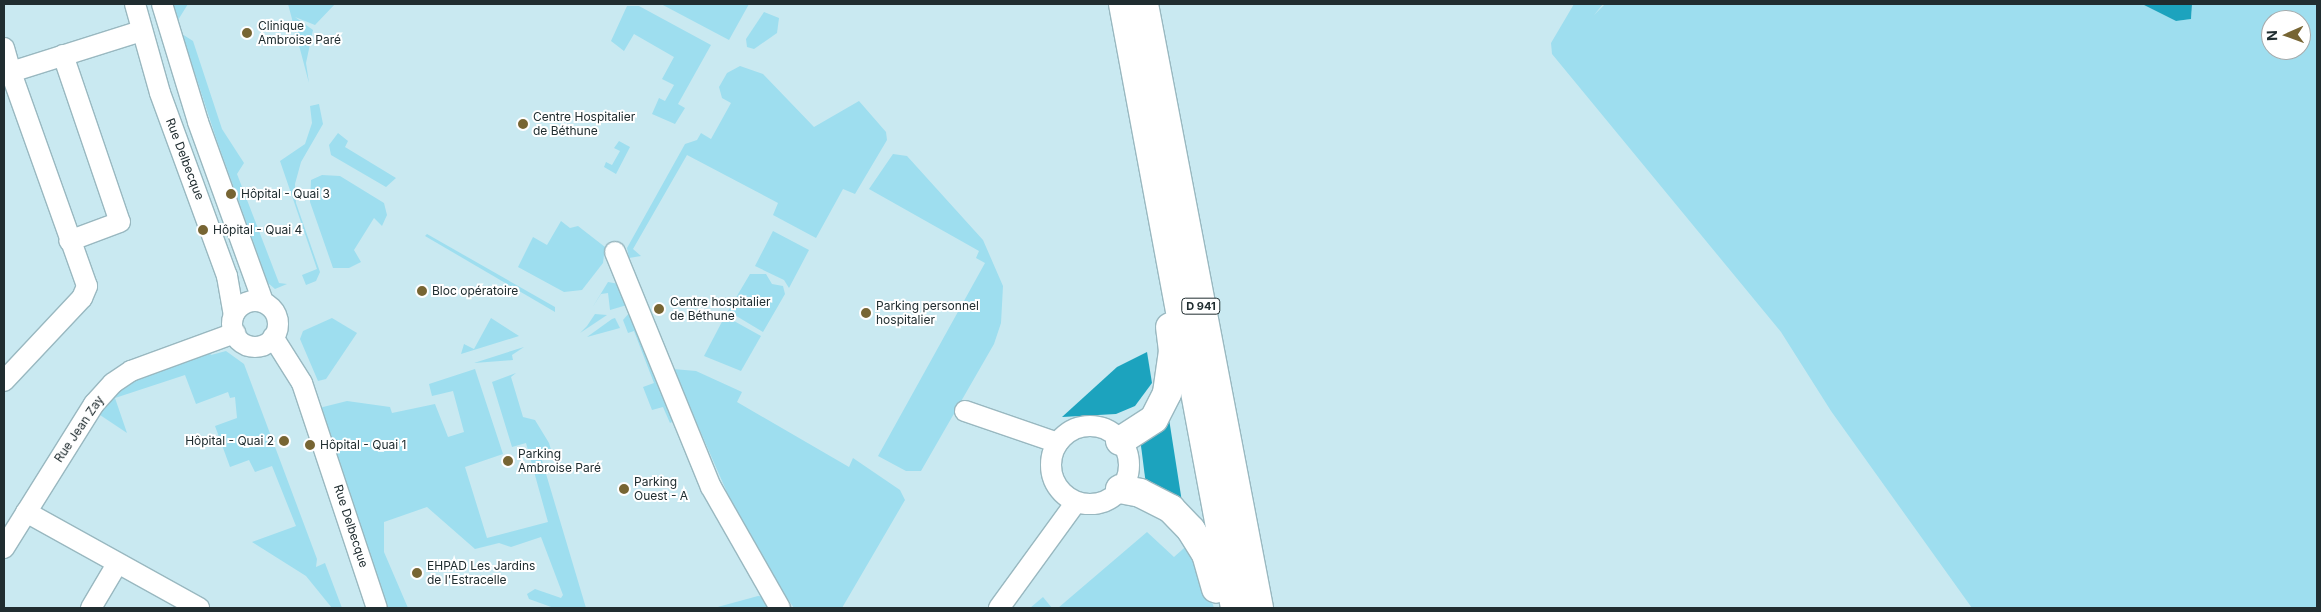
<!DOCTYPE html>
<html>
<head>
<meta charset="utf-8">
<style>
  body { margin:0 }
  #map { position:relative; width:2321px; height:612px; overflow:hidden; background:#c9e9f1; font-family:Inter,sans-serif }
  div>[style] { position:absolute }
  .green>* { inset:0; background:#9edeef }
  .water>* { inset:0; background:#1ca3be }
  .roads { filter:drop-shadow(1px 0 #99b8c0) drop-shadow(-1px 0 #99b8c0) drop-shadow(0 1px #99b8c0) drop-shadow(0 -1px #99b8c0) }
  .minor>* { height:20px; margin:-10px; padding:0 10px; transform-origin:10px; border-radius:10px; background:#fff }
  .minor>.ring { margin:-10px; padding:0; box-sizing:content-box; background:none; border:20px solid #fff; border-radius:50% }
  .highway>* { height:28px; margin:-14px; padding:0 14px; transform-origin:14px; border-radius:14px; background:#fff }
  .dots>* { width:14px; height:14px; translate:-50% -50%; box-sizing:border-box; border:2px solid #fff; border-radius:50% }
  span { translate:-50% -50%; white-space:nowrap; text-align:center; line-height:1.15; -webkit-text-stroke:4px #fff; paint-order:stroke }
  .shield-label span { padding:1px 4px; background:#fff; border:1px solid; border-radius:4px; -webkit-text-stroke-width:0 }
  .shield-label { font-size:11px; color:#202d30; font-weight:700 }
  .poi-label { font-size:12px; color:#202d30 }
  .left { translate:0 -50%; text-align:left }
  .right { translate:-100% -50%; text-align:right }
  .street-label { font-size:12px; color:#202d30 }
  .frame { position:absolute; inset:0; border:5px solid #202d30; pointer-events:none }
  .north { position:absolute; left:2261px; top:10px; width:50px; height:50px; box-sizing:border-box; background:#fff; border:1px solid #a6abac; border-radius:50%; rotate:268deg; font-size:14px; font-weight:700; line-height:20px; text-align:center; color:#202d30 }
  .north::after { content:''; display:block; margin:auto; width:18px; height:22px; background:#776533; clip-path:polygon(50% 0,100% 100%,50% 72%,0 100%) }
</style>
</head>
<body>
<div id="map">
  <div class="green">
    <i style="clip-path:polygon(173px 4px,188px 4px,178px 20px,176px 18px)"></i>
    <i style="clip-path:polygon(288px 4px,335px 4px,315px 25px,295px 17px,313px 30px,306px 63px,309px 83px)"></i>
    <i style="clip-path:polygon(661px 4px,749px 4px,729px 40px)"></i>
    <i style="clip-path:polygon(evenodd,1574px 4px,1603px 4px,1594px 15px,1605px 4px,2142px 4px,2176px 21px,2191px 19px,2192px 4px,2317px 4px,2317px 608px,1972px 608px,1831px 411px,1781px 332px,1552px 54px,1551px 43px,1574px 4px,2271px 20px,2301px 20px,2301px 50px,2271px 50px,2271px 20px)"></i>
    <i style="clip-path:polygon(627px 6px,639px 6px,711px 45px,678px 104px,685px 108px,675px 124px,652px 114px,659px 98px,665px 101px,674px 85px,662px 79px,674px 57px,634px 34px,624px 51px,611px 41px)"></i>
    <i style="clip-path:polygon(764px 12px,779px 18px,777px 33px,754px 49px,747px 47px,746px 39px)"></i>
    <i style="clip-path:polygon(182px 34px,193px 41px,222px 129px,244px 163px,237px 174px,279px 283px,287px 284px,275px 289px,268px 283px,217px 141px)"></i>
    <i style="clip-path:polygon(740px 66px,763px 74px,814px 127px,859px 101px,886px 132px,887px 140px,855px 194px,843px 189px,816px 238px,773px 215px,778px 203px,687px 155px,633px 249px,641px 256px,629px 258px,627px 248px,685px 144px,697px 140px,701px 133px,711px 139px,731px 103px,722px 98px,719px 87px,727px 73px)"></i>
    <i style="clip-path:polygon(319px 104px,323px 124px,301px 162px,295px 184px,296px 203px,320px 272px,316px 281px,306px 285px,302px 275px,317px 269px,280px 161px,305px 144px,312px 123px,310px 106px)"></i>
    <i style="clip-path:polygon(338px 133px,348px 141px,345px 147px,396px 178px,386px 187px,331px 155px,329px 145px)"></i>
    <i style="clip-path:polygon(619px 141px,630px 147px,616px 174px,604px 167px,606px 162px,612px 165px,620px 151px,614px 148px)"></i>
    <i style="clip-path:polygon(893px 154px,907px 156px,983px 240px,1003px 286px,1001px 323px,994px 344px,921px 471px,906px 471px,878px 456px,985px 263px,976px 258px,979px 251px,869px 189px)"></i>
    <i style="clip-path:polygon(322px 175px,340px 176px,384px 203px,387px 215px,382px 226px,374px 218px,354px 250px,361px 262px,349px 268px,333px 268px,310px 202px,311px 180px)"></i>
    <i style="clip-path:polygon(561px 221px,570px 228px,578px 226px,605px 247px,603px 263px,582px 290px,564px 292px,518px 267px,533px 237px,547px 245px)"></i>
    <i style="clip-path:polygon(773px 231px,809px 250px,789px 288px,784px 280px,755px 266px)"></i>
    <i style="clip-path:polygon(427px 234px,555px 307px,555px 312px,425px 236px)"></i>
    <i style="clip-path:polygon(750px 274px,766px 274px,772px 284px,783px 286px,785px 294px,763px 332px,728px 311px)"></i>
    <i style="clip-path:polygon(608px 282px,619px 284px,627px 305px,610px 310px,608px 293px,601px 294px,592px 308px)"></i>
    <i style="clip-path:polygon(630px 312px,674px 421px,670px 423px,663px 407px,652px 410px,643px 387px,654px 383px,634px 331px,628px 333px,623px 320px)"></i>
    <i style="clip-path:polygon(595px 314px,607px 315px,580px 333px,587px 326px)"></i>
    <i style="clip-path:polygon(725px 316px,761px 336px,741px 371px,704px 356px)"></i>
    <i style="clip-path:polygon(332px 318px,357px 333px,326px 379px,318px 381px,300px 339px,303px 331px)"></i>
    <i style="clip-path:polygon(491px 318px,519px 336px,461px 354px,464px 344px,474px 349px)"></i>
    <i style="clip-path:polygon(615px 318px,620px 328px,587px 337px,612px 319px)"></i>
    <i style="clip-path:polygon(524px 347px,512px 355px,513px 360px,474px 363px)"></i>
    <i style="clip-path:polygon(209px 350px,211px 355px,226px 351px,244px 364px,317px 559px,316px 567px,325px 563px,342px 608px,332px 608px,306px 576px,252px 542px,296px 526px,272px 466px,255px 472px,249px 460px,230px 467px,215px 426px,237px 418px,235px 397px,230px 398px,228px 392px,196px 404px,185px 375px,115px 398px,127px 433px,97px 413px,131px 379px)"></i>
    <i style="clip-path:polygon(475px 369px,503px 454px,465px 467px,487px 538px,548px 522px,526px 443px,512px 447px,492px 382px,516px 373px,511px 377px,523px 417px,535px 420px,549px 443px,552px 453px,541px 457px,586px 608px,554px 608px,529px 599px,527px 594px,535px 589px,561px 598px,563px 595px,541px 537px,511px 547px,499px 543px,475px 549px,427px 507px,384px 522px,384px 552px,408px 608px,387px 608px,319px 408px,347px 401px,390px 407px,392px 413px,435px 404px,448px 437px,464px 432px,453px 391px,432px 396px,429px 384px)"></i>
    <i style="clip-path:polygon(673px 369px,696px 371px,742px 392px,737px 402px,849px 467px,853px 458px,900px 490px,905px 500px,842px 608px,794px 608px,787px 598px,740px 522px)"></i>
    <i style="clip-path:polygon(1147px 532px,1174px 557px,1192px 541px,1214px 608px,1058px 608px)"></i>
    <i style="clip-path:polygon(758px 596px,766px 597px,771px 608px,714px 608px)"></i>
    <i style="clip-path:polygon(1043px 597px,1052px 608px,1030px 608px)"></i>
  </div>
  <div class="water">
    <i style="clip-path:polygon(2142px 4px,2192px 4px,2191px 19px,2176px 21px)"></i>
    <i style="clip-path:polygon(1147px 352px,1152px 383px,1135px 406px,1116px 414px,1062px 417px,1117px 367px)"></i>
    <i style="clip-path:polygon(1169px 419px,1182px 502px,1146px 485px,1140px 438px)"></i>
  </div>
  <div class="roads">
    <div class="minor">
      <i style="left:135px;top:4px;width:92px;rotate:74.3deg"></i>
      <i style="left:160px;top:93px;width:195px;rotate:69.9deg"></i>
      <i style="left:227px;top:276px;width:39px;rotate:80deg"></i>
      <i style="left:162px;top:4px;width:123px;rotate:73deg"></i>
      <i style="left:198px;top:122px;width:191px;rotate:70.1deg"></i>
      <i style="left:4px;top:48px;width:25px;rotate:74deg"></i>
      <i style="left:11px;top:72px;width:136px;rotate:-17.5deg"></i>
      <i style="left:63px;top:55px;width:176px;rotate:71.2deg"></i>
      <i style="left:120px;top:222px;width:54px;rotate:159.6deg"></i>
      <i style="left:615px;top:252px;width:254px;rotate:67.8deg"></i>
      <i style="left:711px;top:487px;width:139px;rotate:60.3deg"></i>
      <i class="ring" style="left:232px;top:301px;width:26px;height:26px"></i>
      <i style="left:273px;top:337px;width:54px;rotate:57.8deg"></i>
      <i style="left:302px;top:383px;width:237px;rotate:71.6deg"></i>
      <i style="left:4px;top:381px;width:114px;rotate:-46.8deg"></i>
      <i style="left:82px;top:298px;width:13px;rotate:-67deg"></i>
      <i style="left:87px;top:286px;width:227px;rotate:-109.6deg"></i>
      <i style="left:965px;top:411px;width:98px;rotate:19deg"></i>
      <i class="ring" style="left:1051px;top:426px;width:58px;height:58px"></i>
      <i style="left:26px;top:512px;width:198px;rotate:29deg"></i>
      <i style="left:4px;top:548px;width:170px;rotate:-58deg"></i>
      <i style="left:94px;top:404px;width:28px;rotate:-48deg"></i>
      <i style="left:113px;top:383px;width:22px;rotate:-34deg"></i>
      <i style="left:131px;top:371px;width:111px;rotate:-20.1deg"></i>
      <i style="left:91px;top:608px;width:51px;rotate:-59.4deg"></i>
      <i style="left:999px;top:608px;width:131px;rotate:-54deg"></i>
    </div>
    <div class="highway">
      <i style="left:1123px;top:4px;width:614px;rotate:79.49deg"></i>
      <i style="left:1144px;top:4px;width:615px;rotate:79.22deg"></i>
      <i style="left:1120px;top:441px;width:40px;rotate:-32.9deg"></i>
      <i style="left:1154px;top:419px;width:29px;rotate:-63deg"></i>
      <i style="left:1167px;top:393px;width:42px;rotate:-81.9deg"></i>
      <i style="left:1173px;top:351px;width:24px;rotate:-97deg"></i>
      <i style="left:1120px;top:489px;width:20px;rotate:11deg"></i>
      <i style="left:1140px;top:493px;width:35px;rotate:27deg"></i>
      <i style="left:1171px;top:509px;width:29px;rotate:46deg"></i>
      <i style="left:1191px;top:530px;width:28px;rotate:58deg"></i>
      <i style="left:1206px;top:554px;width:36px;rotate:74deg"></i>
    </div>
  </div>
  <div class="dots">
    <i style="left:247px;top:33px;background:#776533"></i>
    <i style="left:523px;top:124px;background:#776533"></i>
    <i style="left:231px;top:194px;background:#776533"></i>
    <i style="left:203px;top:230px;background:#776533"></i>
    <i style="left:422px;top:291px;background:#776533"></i>
    <i style="left:659px;top:309px;background:#776533"></i>
    <i style="left:866px;top:313px;background:#776533"></i>
    <i style="left:284px;top:441px;background:#776533"></i>
    <i style="left:310px;top:445px;background:#776533"></i>
    <i style="left:508px;top:461px;background:#776533"></i>
    <i style="left:624px;top:489px;background:#776533"></i>
    <i style="left:417px;top:573px;background:#776533"></i>
  </div>
  <div class="shield-label">
    <span style="left:1201px;top:306px">D 941</span>
  </div>
  <div class="poi-label">
    <span class="left" style="left:258px;top:33px">Clinique<br>Ambroise Paré</span>
    <span class="left" style="left:533px;top:124px">Centre Hospitalier<br>de Béthune</span>
    <span class="left" style="left:241px;top:194px">Hôpital - Quai 3</span>
    <span class="left" style="left:213px;top:230px">Hôpital - Quai 4</span>
    <span class="left" style="left:432px;top:291px">Bloc opératoire</span>
    <span class="left" style="left:670px;top:309px">Centre hospitalier<br>de Béthune</span>
    <span class="left" style="left:876px;top:313px">Parking personnel<br>hospitalier</span>
    <span class="right" style="left:274px;top:441px">Hôpital - Quai 2</span>
    <span class="left" style="left:320px;top:445px">Hôpital - Quai 1</span>
    <span class="left" style="left:518px;top:461px">Parking<br>Ambroise Paré</span>
    <span class="left" style="left:634px;top:489px">Parking<br>Ouest - A</span>
    <span class="left" style="left:427px;top:573px">EHPAD Les Jardins<br>de l'Estracelle</span>
  </div>
  <div class="street-label">
    <span style="left:185px;top:159px;rotate:69deg">Rue Delbecque</span>
    <span style="left:79px;top:429px;rotate:-56deg">Rue Jean Zay</span>
    <span style="left:351px;top:526px;rotate:72deg">Rue Delbecque</span>
  </div>
  <div class="frame"></div>
  <div class="north">N</div>
</div>
</body>
</html>
